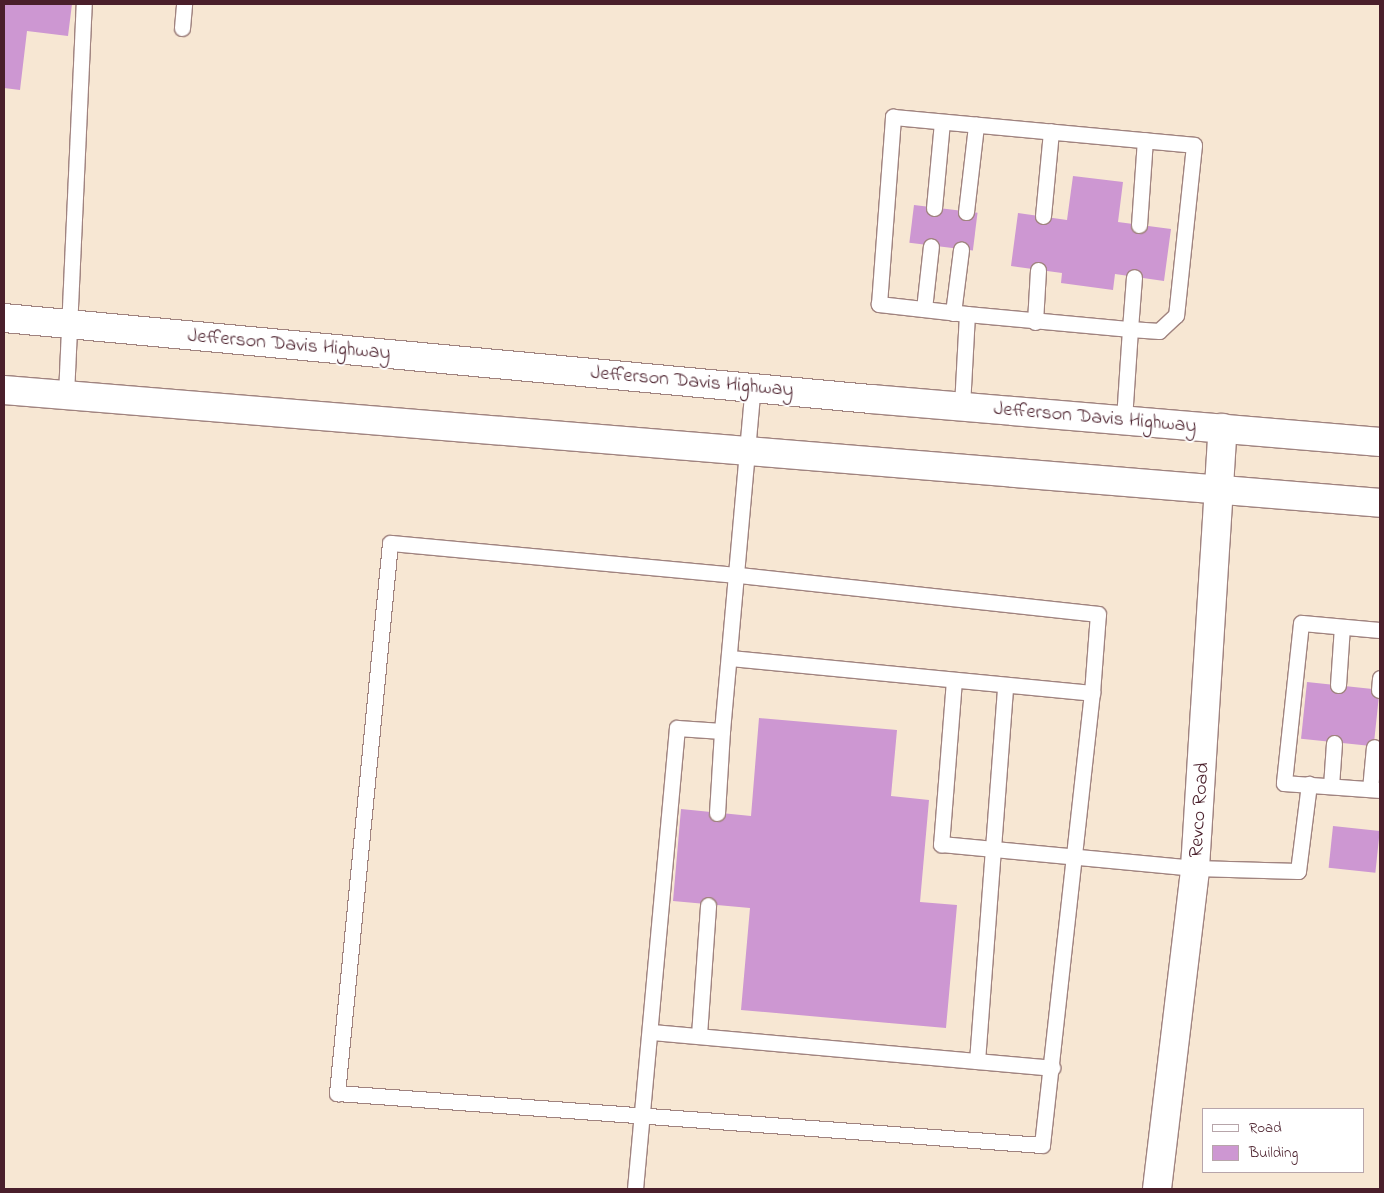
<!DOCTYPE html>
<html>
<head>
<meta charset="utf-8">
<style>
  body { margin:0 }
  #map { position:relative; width:1384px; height:1193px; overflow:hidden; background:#f7e7d3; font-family:"Indie Flower",sans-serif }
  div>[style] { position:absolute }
  .building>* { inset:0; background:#cd97d2; transform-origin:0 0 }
  .roads { filter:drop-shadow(1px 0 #a0837f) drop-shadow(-1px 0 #a0837f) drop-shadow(0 1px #a0837f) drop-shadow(0 -1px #a0837f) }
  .service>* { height:15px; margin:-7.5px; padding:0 7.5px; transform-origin:7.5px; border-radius:7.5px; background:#fff }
  .minor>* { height:28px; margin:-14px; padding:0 14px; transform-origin:14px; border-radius:14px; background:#fff }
  .trunk>* { height:28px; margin:-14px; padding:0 14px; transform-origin:14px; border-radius:14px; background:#fff }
  span { translate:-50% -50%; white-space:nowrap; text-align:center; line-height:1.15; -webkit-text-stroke:4px #fff; paint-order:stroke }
  .street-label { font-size:20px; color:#4a1f2b }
  .frame { position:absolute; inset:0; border:5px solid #4a1f2b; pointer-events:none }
  .legend { position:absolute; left:1202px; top:1108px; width:162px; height:65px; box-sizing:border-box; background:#fff; border:1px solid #b7a5aa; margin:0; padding:6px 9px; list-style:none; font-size:15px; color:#4a1f2b }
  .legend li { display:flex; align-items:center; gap:10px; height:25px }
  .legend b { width:25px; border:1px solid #b7a5aa }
</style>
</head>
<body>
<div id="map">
  <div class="building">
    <i style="clip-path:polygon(4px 4px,72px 4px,68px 36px,27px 31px,20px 90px,4px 88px)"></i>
    <i style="clip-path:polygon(1073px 176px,1123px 182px,1118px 222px,1171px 229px,1164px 281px,1115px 274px,1113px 290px,1061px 283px,1062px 273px,1011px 266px,1018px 213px,1067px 220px)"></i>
    <i style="left:914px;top:205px;width:64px;height:38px;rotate:7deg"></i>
    <i style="left:1307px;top:682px;width:73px;height:57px;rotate:6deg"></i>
    <i style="clip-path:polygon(759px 718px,897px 730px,891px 796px,929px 800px,920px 902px,957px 905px,946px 1028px,741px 1010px,750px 908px,673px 901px,681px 809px,751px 816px)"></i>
    <i style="left:1333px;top:826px;width:47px;height:42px;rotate:6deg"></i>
  </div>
  <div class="roads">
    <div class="service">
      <i style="left:182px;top:28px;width:24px;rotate:-85deg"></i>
      <i style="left:934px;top:208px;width:86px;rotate:-84.7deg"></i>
      <i style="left:966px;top:212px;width:88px;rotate:-83.4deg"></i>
      <i style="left:1043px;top:216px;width:85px;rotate:-84.6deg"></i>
      <i style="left:1139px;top:225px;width:85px;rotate:-86deg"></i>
      <i style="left:924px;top:309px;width:63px;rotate:-83.7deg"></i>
      <i style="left:953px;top:313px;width:64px;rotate:-82.8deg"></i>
      <i style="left:967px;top:314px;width:89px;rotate:-173.5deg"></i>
      <i style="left:879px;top:304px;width:188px;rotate:-85.7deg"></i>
      <i style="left:893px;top:117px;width:302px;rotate:5.3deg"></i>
      <i style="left:1194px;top:145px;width:171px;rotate:96deg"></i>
      <i style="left:1176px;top:315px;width:23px;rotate:137deg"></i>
      <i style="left:1159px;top:331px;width:29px;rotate:-176deg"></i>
      <i style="left:1130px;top:329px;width:52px;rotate:-85.6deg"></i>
      <i style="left:1035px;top:322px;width:52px;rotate:-86.7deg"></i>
      <i style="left:66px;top:395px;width:391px;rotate:-87.4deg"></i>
      <i style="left:962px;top:406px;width:92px;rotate:-86.9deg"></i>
      <i style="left:967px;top:314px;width:164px;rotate:5.3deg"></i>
      <i style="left:1130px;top:329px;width:91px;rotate:93.8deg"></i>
      <i style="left:1380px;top:630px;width:79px;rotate:-174.9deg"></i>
      <i style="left:1301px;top:623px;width:161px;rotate:96.1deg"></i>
      <i style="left:1284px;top:783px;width:96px;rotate:4.2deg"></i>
      <i style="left:730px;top:658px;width:364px;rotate:5.5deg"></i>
      <i style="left:1092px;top:693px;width:79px;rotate:-85.7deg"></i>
      <i style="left:1098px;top:614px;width:363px;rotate:-173.8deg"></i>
      <i style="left:737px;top:575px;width:348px;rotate:-174.7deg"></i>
      <i style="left:390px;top:543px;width:553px;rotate:95.5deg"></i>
      <i style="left:337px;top:1093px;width:707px;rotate:4.22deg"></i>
      <i style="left:1042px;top:1145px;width:455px;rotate:-83.7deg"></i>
      <i style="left:954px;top:680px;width:165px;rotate:94.5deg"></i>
      <i style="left:941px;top:844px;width:255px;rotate:5.4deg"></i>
      <i style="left:1195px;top:868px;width:103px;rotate:1.7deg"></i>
      <i style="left:1298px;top:871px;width:88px;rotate:-82.8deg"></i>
      <i style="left:1338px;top:685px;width:58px;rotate:-86.1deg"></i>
      <i style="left:1379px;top:690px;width:12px;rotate:-85deg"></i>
      <i style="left:1331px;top:786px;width:43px;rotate:-86deg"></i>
      <i style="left:1370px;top:789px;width:42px;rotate:-84.6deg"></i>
      <i style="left:717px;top:813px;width:82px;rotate:-86.5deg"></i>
      <i style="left:651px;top:1032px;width:403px;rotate:5.1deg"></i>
      <i style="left:699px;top:1035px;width:130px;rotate:-86deg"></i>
      <i style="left:977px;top:1061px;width:377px;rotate:-85.7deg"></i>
      <i style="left:635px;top:1189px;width:463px;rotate:-84.8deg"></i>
      <i style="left:677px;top:728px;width:45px;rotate:3.8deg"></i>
      <i style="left:722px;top:731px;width:345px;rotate:-84.9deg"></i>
    </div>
    <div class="minor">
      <i style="left:1157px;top:1189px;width:323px;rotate:-83.2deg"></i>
      <i style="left:1195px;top:868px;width:441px;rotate:-86.4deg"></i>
    </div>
    <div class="trunk">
      <i style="left:4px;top:318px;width:871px;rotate:5.34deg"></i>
      <i style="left:871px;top:399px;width:511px;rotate:4.83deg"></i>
      <i style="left:4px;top:390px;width:1381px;rotate:4.69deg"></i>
    </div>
  </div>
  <div class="street-label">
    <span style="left:289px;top:345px;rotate:5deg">Jefferson Davis Highway</span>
    <span style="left:692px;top:382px;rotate:5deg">Jefferson Davis Highway</span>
    <span style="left:1095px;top:418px;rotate:5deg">Jefferson Davis Highway</span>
    <span style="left:1200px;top:810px;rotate:-86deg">Revco Road</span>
  </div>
  <div class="frame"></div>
  <ul class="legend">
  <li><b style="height:6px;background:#fff"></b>Road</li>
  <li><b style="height:14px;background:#cd97d2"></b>Building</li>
  </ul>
</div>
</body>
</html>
